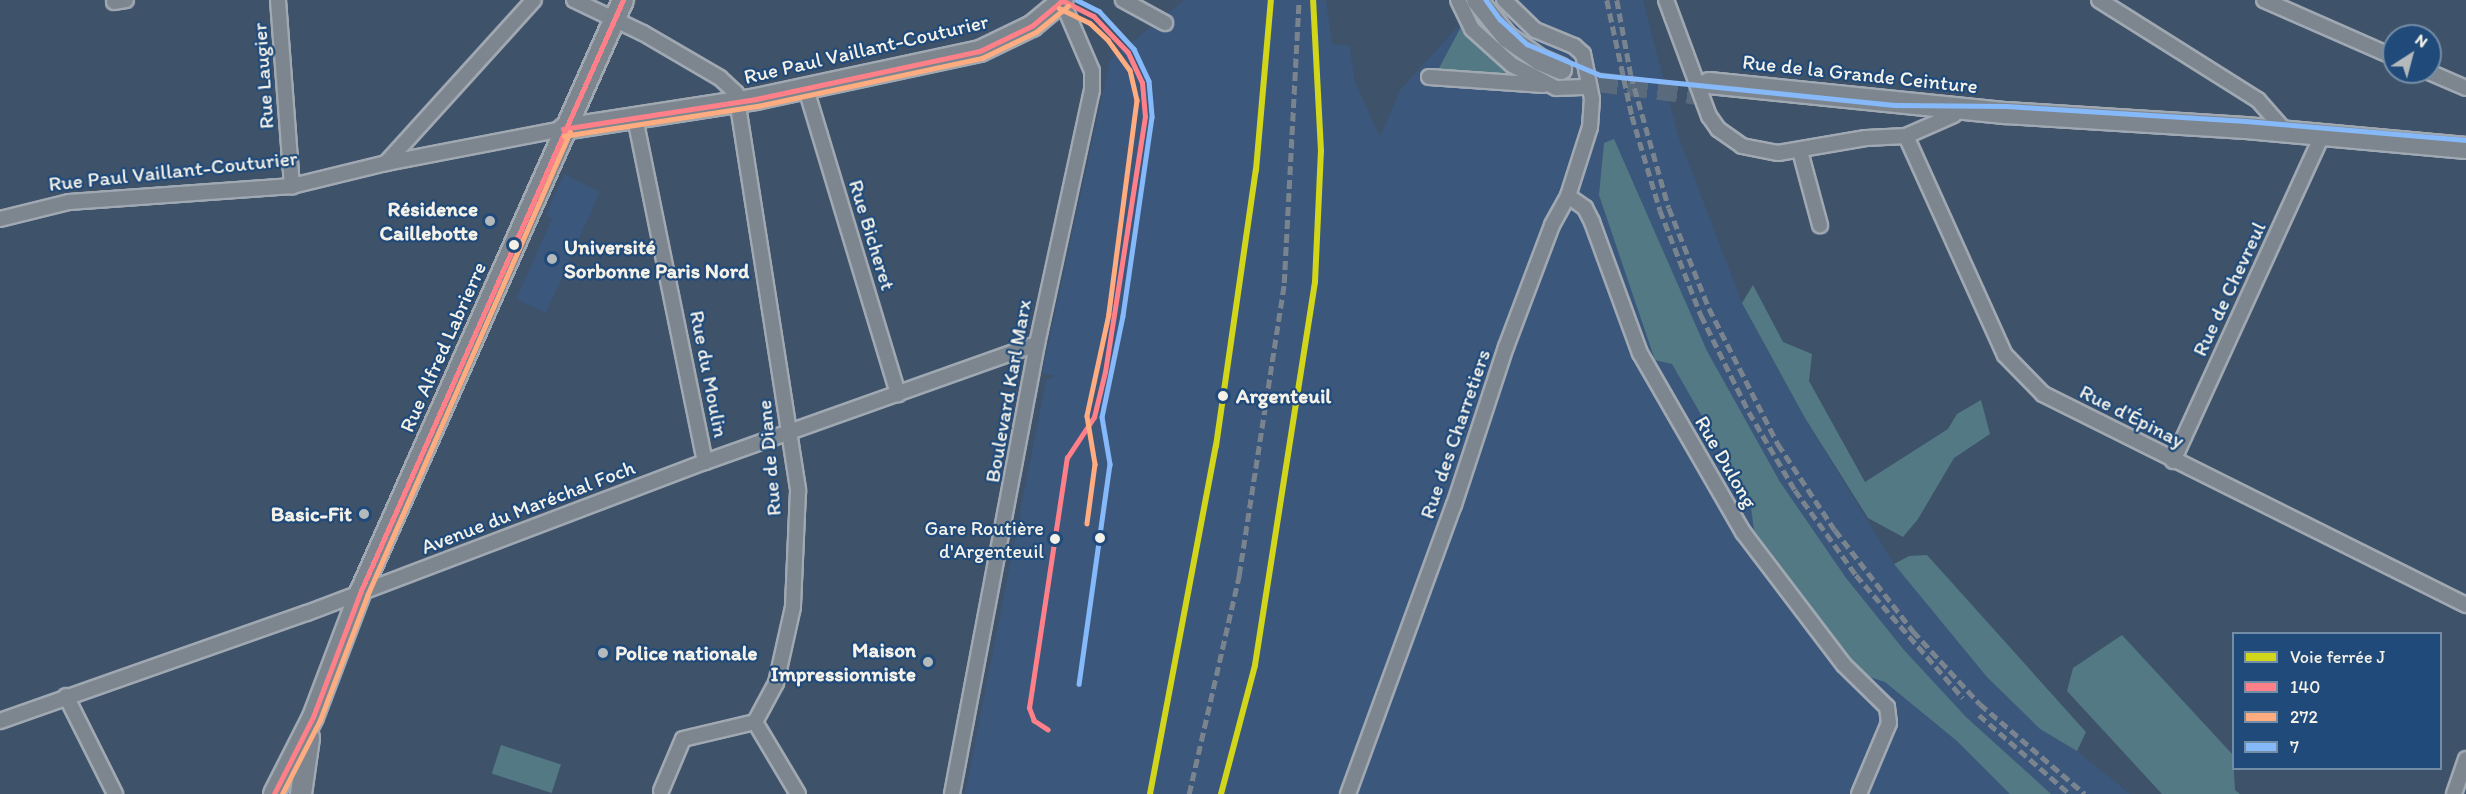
<!DOCTYPE html>
<html>
<head>
<meta charset="utf-8">
<style>
  body { margin:0 }
  #map { position:relative; width:2466px; height:794px; overflow:hidden; background:#3e526a; font-family:Itim,sans-serif }
  div>[style] { position:absolute }
  .built>* { inset:0; background:#3c577c }
  .green>* { inset:0; background:#537a84; transform-origin:0 0 }
  .secondary-tunnel>* { height:20px; margin-top:-10px; transform-origin:0; background:repeating-linear-gradient(90deg,#596a7d 0 20px,transparent 0 30px) }
  .roads { filter:drop-shadow(2px 0 #a0a8b2) drop-shadow(-2px 0 #a0a8b2) drop-shadow(0 2px #a0a8b2) drop-shadow(0 -2px #a0a8b2) }
  .minor>* { height:14px; margin:-7px; padding:0 7px; transform-origin:7px; border-radius:7px; background:#7d868e }
  .secondary>* { height:20px; margin:-10px; padding:0 10px; transform-origin:10px; border-radius:10px; background:#7d868e }
  .rail>* { height:4.5px; margin-top:-2.25px; transform-origin:0; background:repeating-linear-gradient(90deg,#7a848f 0 9px,transparent 0 13.5px) }
  .bus-1>* { height:4.5px; margin:-2.25px; padding:0 2.25px; transform-origin:2.25px; border-radius:2.25px; background:#ff8089 }
  .bus-2>* { height:4.5px; margin:-2.25px; padding:0 2.25px; transform-origin:2.25px; border-radius:2.25px; background:#ffac80 }
  .bus-3>* { height:4.5px; margin:-2.25px; padding:0 2.25px; transform-origin:2.25px; border-radius:2.25px; background:#85b9fa }
  .rail-1>* { height:6px; margin:-3px; padding:0 3px; transform-origin:3px; border-radius:3px; background:#d1d61a }
  .dots>* { width:16px; height:16px; translate:-50% -50%; box-sizing:border-box; border:3px solid #1f4a7a; border-radius:50% }
  span { translate:-50% -50%; white-space:nowrap; text-align:center; line-height:1.15; -webkit-text-stroke:4.5px #1f4a7a; paint-order:stroke }
  .bus-label { font-size:20px; color:#f4f1e8 }
  .right { translate:-100% -50%; text-align:right }
  .street-label { font-size:21px; color:#f4f1e8 }
  .poi-label { font-size:21px; color:#f4f1e8; font-weight:700 }
  .left { translate:0 -50%; text-align:left }
  .stop-label { font-size:21px; color:#f4f1e8; font-weight:700 }
  .legend { position:absolute; left:2232px; top:632px; width:210px; height:138px; box-sizing:border-box; background:#1f4a7a; border:2px solid #748da6; margin:0; padding:8px 10px; list-style:none; font-size:18px; color:#f4f1e8 }
  .legend li { display:flex; align-items:center; gap:12px; height:30px }
  .legend b { width:30px; border:2px solid #748da6 }
  .north { position:absolute; left:2382px; top:24px; width:60px; height:60px; box-sizing:border-box; background:#1f4a7a; border:2px solid #748da6; border-radius:50%; rotate:36deg; font-size:16px; font-weight:700; line-height:24px; text-align:center; color:#f4f1e8 }
  .north::after { content:''; display:block; margin:auto; width:21px; height:27px; background:#b4b9bc; clip-path:polygon(50% 0,100% 100%,50% 72%,0 100%) }
</style>
</head>
<body>
<div id="map">
  <div class="built">
    <i style="clip-path:polygon(1184px 0,1326px 0,1332px 44px,1350px 46px,1354px 79px,1380px 137px,1400px 90px,1482px 0,1643px 0,1678px 135px,1742px 303px,1805px 418px,1894px 564px,1987px 677px,2040px 729px,2077px 751px,2130px 794px,965px 794px,1046px 380px,1055px 376px,1042px 373px,1110px 60px)"></i>
    <i style="clip-path:polygon(564px 174px,600px 192px,546px 313px,516px 299px,552px 219px,546px 215px)"></i>
  </div>
  <div class="green">
    <i style="clip-path:polygon(1462px 25px,1507px 72px,1504px 75px,1438px 70px)"></i>
    <i style="clip-path:polygon(1614px 139px,1707px 351px,1780px 482px,1846px 578px,1904px 650px,1966px 717px,2051px 794px,2010px 794px,1957px 741px,1885px 682px,1863px 675px,1754px 530px,1750px 500px,1672px 364px,1655px 360px,1599px 195px,1604px 143px)"></i>
    <i style="clip-path:polygon(1753px 285px,1783px 342px,1812px 354px,1809px 381px,1865px 482px,1948px 429px,1957px 414px,1981px 400px,1990px 434px,1954px 458px,1918px 519px,1903px 537px,1868px 518px,1805px 418px,1742px 303px)"></i>
    <i style="clip-path:polygon(1927px 555px,2086px 732px,2077px 751px,2040px 729px,1987px 677px,1894px 564px,1909px 556px)"></i>
    <i style="clip-path:polygon(2122px 635px,2233px 755px,2235px 790px,2240px 794px,2162px 794px,2067px 691px,2073px 668px)"></i>
    <i style="left:501px;top:745px;width:63px;height:30px;rotate:18deg"></i>
  </div>
  <div class="secondary-tunnel">
    <i style="left:1561px;top:69px;width:39px;rotate:19deg"></i>
    <i style="left:1598px;top:82px;width:118px;rotate:7.3deg"></i>
  </div>
  <div class="roads">
    <div class="minor">
      <i style="left:278px;top:0;width:187px;rotate:85.7deg"></i>
      <i style="left:574px;top:0;width:76px;rotate:25.6deg"></i>
      <i style="left:643px;top:33px;width:89px;rotate:30.3deg"></i>
      <i style="left:720px;top:78px;width:22px;rotate:43deg"></i>
      <i style="left:736px;top:93px;width:403px;rotate:81.1deg"></i>
      <i style="left:798px;top:491px;width:116px;rotate:92.5deg"></i>
      <i style="left:793px;top:607px;width:78px;rotate:102.6deg"></i>
      <i style="left:776px;top:683px;width:44px;rotate:118.3deg"></i>
      <i style="left:755px;top:722px;width:84px;rotate:59.2deg"></i>
      <i style="left:1123px;top:0;width:48px;rotate:28.7deg"></i>
      <i style="left:1458px;top:0;width:32px;rotate:64deg"></i>
      <i style="left:1472px;top:29px;width:54px;rotate:42deg"></i>
      <i style="left:1512px;top:65px;width:50px;rotate:27.6deg"></i>
      <i style="left:1556px;top:88px;width:33px;rotate:-2deg"></i>
      <i style="left:1666px;top:0;width:124px;rotate:69.7deg"></i>
      <i style="left:1709px;top:116px;width:16px;rotate:55deg"></i>
      <i style="left:1718px;top:129px;width:29px;rotate:35deg"></i>
      <i style="left:1742px;top:146px;width:37px;rotate:11deg"></i>
      <i style="left:1778px;top:153px;width:89px;rotate:-9.7deg"></i>
      <i style="left:1866px;top:138px;width:40px;rotate:-2.9deg"></i>
      <i style="left:1906px;top:136px;width:52px;rotate:-23.6deg"></i>
      <i style="left:2099px;top:0;width:188px;rotate:32.2deg"></i>
      <i style="left:2258px;top:100px;width:43px;rotate:48.8deg"></i>
      <i style="left:2264px;top:0;width:142px;rotate:23.7deg"></i>
      <i style="left:114px;top:2px;width:12px;rotate:-9deg"></i>
      <i style="left:2429px;top:72px;width:40px;rotate:23.4deg"></i>
      <i style="left:1429px;top:77px;width:115px;rotate:4deg"></i>
      <i style="left:806px;top:89px;width:319px;rotate:73.2deg"></i>
      <i style="left:635px;top:118px;width:351px;rotate:78.5deg"></i>
      <i style="left:1906px;top:136px;width:240px;rotate:65.7deg"></i>
      <i style="left:2005px;top:355px;width:54px;rotate:45.7deg"></i>
      <i style="left:2043px;top:394px;width:473px;rotate:26.5deg"></i>
      <i style="left:1800px;top:151px;width:77px;rotate:74.9deg"></i>
      <i style="left:386px;top:163px;width:220px;rotate:-47.8deg"></i>
      <i style="left:1568px;top:196px;width:21px;rotate:35deg"></i>
      <i style="left:1585px;top:208px;width:16px;rotate:63deg"></i>
      <i style="left:1592px;top:222px;width:140px;rotate:69.9deg"></i>
      <i style="left:1640px;top:353px;width:207px;rotate:60.1deg"></i>
      <i style="left:1743px;top:532px;width:167px;rotate:52.8deg"></i>
      <i style="left:1844px;top:665px;width:60px;rotate:44.3deg"></i>
      <i style="left:1887px;top:707px;width:16px;rotate:83deg"></i>
      <i style="left:1889px;top:723px;width:77px;rotate:112.9deg"></i>
      <i style="left:0;top:219px;width:71px;rotate:-13.8deg"></i>
      <i style="left:69px;top:202px;width:224px;rotate:-4.1deg"></i>
      <i style="left:292px;top:186px;width:97px;rotate:-13.7deg"></i>
      <i style="left:386px;top:163px;width:180px;rotate:-10.9deg"></i>
      <i style="left:2173px;top:461px;width:358px;rotate:-65.4deg"></i>
      <i style="left:66px;top:696px;width:110px;rotate:63.4deg"></i>
      <i style="left:0;top:721px;width:325px;rotate:-19.4deg"></i>
      <i style="left:307px;top:613px;width:426px;rotate:-20.8deg"></i>
      <i style="left:705px;top:462px;width:352px;rotate:-19.6deg"></i>
      <i style="left:661px;top:791px;width:56px;rotate:-67.1deg"></i>
      <i style="left:683px;top:739px;width:74px;rotate:-13.3deg"></i>
      <i style="left:952px;top:794px;width:458px;rotate:-79.3deg"></i>
      <i style="left:1037px;top:344px;width:260px;rotate:-77.8deg"></i>
      <i style="left:1092px;top:90px;width:19px;rotate:-90deg"></i>
      <i style="left:1092px;top:71px;width:76px;rotate:-113.2deg"></i>
      <i style="left:1348px;top:794px;width:308px;rotate:-69.9deg"></i>
      <i style="left:1454px;top:505px;width:166px;rotate:-71.8deg"></i>
      <i style="left:1506px;top:347px;width:130px;rotate:-69.3deg"></i>
      <i style="left:1552px;top:225px;width:33px;rotate:-61deg"></i>
      <i style="left:1568px;top:196px;width:72px;rotate:-72.3deg"></i>
      <i style="left:1590px;top:127px;width:28px;rotate:-86deg"></i>
      <i style="left:1592px;top:99px;width:46px;rotate:-101.3deg"></i>
      <i style="left:1583px;top:54px;width:12px;rotate:-138deg"></i>
      <i style="left:1574px;top:46px;width:42px;rotate:-157.7deg"></i>
      <i style="left:1535px;top:30px;width:43px;rotate:-135.9deg"></i>
      <i style="left:2454px;top:794px;width:37px;rotate:-71deg"></i>
    </div>
    <div class="secondary">
      <i style="left:1477px;top:0;width:48px;rotate:51deg"></i>
      <i style="left:1507px;top:37px;width:40px;rotate:34.9deg"></i>
      <i style="left:1540px;top:60px;width:23px;rotate:23deg"></i>
      <i style="left:1709px;top:83px;width:299px;rotate:5.8deg"></i>
      <i style="left:2006px;top:113px;width:240px;rotate:3.6deg"></i>
      <i style="left:2246px;top:128px;width:221px;rotate:5.2deg"></i>
      <i style="left:563px;top:129px;width:195px;rotate:-8.8deg"></i>
      <i style="left:756px;top:99px;width:229px;rotate:-12.1deg"></i>
      <i style="left:980px;top:51px;width:58px;rotate:-25.7deg"></i>
      <i style="left:1032px;top:26px;width:40px;rotate:-40deg"></i>
      <i style="left:274px;top:794px;width:86px;rotate:-63.1deg"></i>
      <i style="left:313px;top:717px;width:133px;rotate:-69.2deg"></i>
      <i style="left:360px;top:593px;width:649px;rotate:-66.08deg"></i>
      <i style="left:301px;top:794px;width:57px;rotate:-81.9deg"></i>
    </div>
  </div>
  <div class="rail">
    <i style="left:1607px;top:0;width:119px;rotate:77.8deg"></i>
    <i style="left:1632px;top:116px;width:98px;rotate:73.4deg"></i>
    <i style="left:1660px;top:210px;width:113px;rotate:68.7deg"></i>
    <i style="left:1701px;top:315px;width:108px;rotate:63.7deg"></i>
    <i style="left:1749px;top:412px;width:91px;rotate:59.5deg"></i>
    <i style="left:1795px;top:490px;width:105px;rotate:54.3deg"></i>
    <i style="left:1856px;top:575px;width:163px;rotate:49deg"></i>
    <i style="left:1617px;top:0;width:76px;rotate:79.4deg"></i>
    <i style="left:1631px;top:75px;width:138px;rotate:74.1deg"></i>
    <i style="left:1669px;top:208px;width:108px;rotate:68.2deg"></i>
    <i style="left:1709px;top:308px;width:153px;rotate:63.1deg"></i>
    <i style="left:1778px;top:444px;width:103px;rotate:56.5deg"></i>
    <i style="left:1835px;top:530px;width:128px;rotate:52.3deg"></i>
    <i style="left:1913px;top:631px;width:99px;rotate:47.5deg"></i>
    <i style="left:1980px;top:704px;width:138px;rotate:40.6deg"></i>
    <i style="left:1979px;top:715px;width:121px;rotate:41deg"></i>
    <i style="left:1189px;top:794px;width:225px;rotate:-77.1deg"></i>
    <i style="left:1239px;top:575px;width:295px;rotate:-81.2deg"></i>
    <i style="left:1284px;top:283px;width:283px;rotate:-87deg"></i>
  </div>
  <div class="bus-1">
    <i style="left:563px;top:129px;width:195px;rotate:-8.8deg"></i>
    <i style="left:756px;top:99px;width:229px;rotate:-12.1deg"></i>
    <i style="left:980px;top:51px;width:58px;rotate:-25.7deg"></i>
    <i style="left:1032px;top:26px;width:40px;rotate:-40deg"></i>
    <i style="left:1048px;top:730px;width:17px;rotate:-147deg"></i>
    <i style="left:1034px;top:721px;width:14px;rotate:-111deg"></i>
    <i style="left:1029px;top:708px;width:253px;rotate:-81.4deg"></i>
    <i style="left:1067px;top:458px;width:49px;rotate:-56.6deg"></i>
    <i style="left:1094px;top:417px;width:46px;rotate:-76.3deg"></i>
    <i style="left:1105px;top:372px;width:258px;rotate:-81.1deg"></i>
    <i style="left:1145px;top:117px;width:34px;rotate:-95deg"></i>
    <i style="left:1142px;top:83px;width:33px;rotate:-115deg"></i>
    <i style="left:1128px;top:53px;width:50px;rotate:-133.4deg"></i>
    <i style="left:1094px;top:17px;width:36px;rotate:-153deg"></i>
    <i style="left:274px;top:794px;width:86px;rotate:-63.1deg"></i>
    <i style="left:313px;top:717px;width:133px;rotate:-69.2deg"></i>
    <i style="left:360px;top:593px;width:649px;rotate:-66.08deg"></i>
  </div>
  <div class="bus-2">
    <i style="left:1059px;top:8px;width:34px;rotate:26deg"></i>
    <i style="left:1090px;top:23px;width:25px;rotate:43deg"></i>
    <i style="left:1108px;top:40px;width:37px;rotate:54deg"></i>
    <i style="left:1130px;top:70px;width:31px;rotate:77deg"></i>
    <i style="left:1137px;top:100px;width:216px;rotate:97.5deg"></i>
    <i style="left:1109px;top:314px;width:104px;rotate:102.2deg"></i>
    <i style="left:1087px;top:416px;width:49px;rotate:80.5deg"></i>
    <i style="left:1095px;top:464px;width:60px;rotate:97.7deg"></i>
    <i style="left:564px;top:136px;width:196px;rotate:-8.8deg"></i>
    <i style="left:758px;top:106px;width:229px;rotate:-12.1deg"></i>
    <i style="left:982px;top:58px;width:60px;rotate:-25.7deg"></i>
    <i style="left:1036px;top:32px;width:41px;rotate:-39.1deg"></i>
    <i style="left:282px;top:794px;width:83px;rotate:-62.8deg"></i>
    <i style="left:320px;top:720px;width:133px;rotate:-69.2deg"></i>
    <i style="left:367px;top:596px;width:506px;rotate:-66.37deg"></i>
  </div>
  <div class="bus-3">
    <i style="left:1077px;top:0;width:25px;rotate:27deg"></i>
    <i style="left:1099px;top:11px;width:52px;rotate:47.4deg"></i>
    <i style="left:1134px;top:49px;width:35px;rotate:65deg"></i>
    <i style="left:1149px;top:81px;width:36px;rotate:85deg"></i>
    <i style="left:1152px;top:117px;width:201px;rotate:98.3deg"></i>
    <i style="left:1123px;top:316px;width:103px;rotate:101.7deg"></i>
    <i style="left:1102px;top:417px;width:48px;rotate:80.3deg"></i>
    <i style="left:1110px;top:464px;width:222px;rotate:98deg"></i>
    <i style="left:1486px;top:0;width:24px;rotate:54deg"></i>
    <i style="left:1500px;top:19px;width:37px;rotate:43deg"></i>
    <i style="left:1527px;top:44px;width:79px;rotate:23deg"></i>
    <i style="left:1600px;top:75px;width:298px;rotate:5.8deg"></i>
    <i style="left:1896px;top:105px;width:110px;rotate:0.5deg"></i>
    <i style="left:2006px;top:106px;width:240px;rotate:3.6deg"></i>
    <i style="left:2246px;top:121px;width:221px;rotate:4.9deg"></i>
  </div>
  <div class="rail-1">
    <i style="left:1150px;top:794px;width:354px;rotate:-79.3deg"></i>
    <i style="left:1216px;top:446px;width:279px;rotate:-81.8deg"></i>
    <i style="left:1256px;top:170px;width:171px;rotate:-85deg"></i>
    <i style="left:1221px;top:794px;width:133px;rotate:-75.2deg"></i>
    <i style="left:1255px;top:665px;width:388px;rotate:-81.1deg"></i>
    <i style="left:1315px;top:282px;width:131px;rotate:-87.4deg"></i>
    <i style="left:1321px;top:151px;width:151px;rotate:-93deg"></i>
  </div>
  <div class="dots">
    <i style="left:490px;top:221px;background:#b4b9bc"></i>
    <i style="left:514px;top:245px;background:#f4f1e8"></i>
    <i style="left:552px;top:259px;background:#b4b9bc"></i>
    <i style="left:1223px;top:396px;background:#f4f1e8"></i>
    <i style="left:364px;top:514px;background:#b4b9bc"></i>
    <i style="left:1100px;top:538px;background:#f4f1e8"></i>
    <i style="left:1055px;top:539px;background:#f4f1e8"></i>
    <i style="left:603px;top:653px;background:#b4b9bc"></i>
    <i style="left:928px;top:662px;background:#b4b9bc"></i>
  </div>
  <div class="bus-label">
    <span class="right" style="left:1044px;top:540px">Gare Routière<br>d'Argenteuil</span>
  </div>
  <div class="street-label">
    <span style="left:866px;top:49px;rotate:-13deg">Rue Paul Vaillant-Couturier</span>
    <span style="left:1860px;top:74px;rotate:6deg">Rue de la Grande Ceinture</span>
    <span style="left:263px;top:76px;rotate:-94deg">Rue Laugier</span>
    <span style="left:173px;top:171px;rotate:-6deg">Rue Paul Vaillant-Couturier</span>
    <span style="left:872px;top:235px;rotate:73deg">Rue Bicheret</span>
    <span style="left:2229px;top:289px;rotate:-65deg">Rue de Chevreul</span>
    <span style="left:443px;top:347px;rotate:-66deg">Rue Alfred Labrierre</span>
    <span style="left:709px;top:374px;rotate:79deg">Rue du Moulin</span>
    <span style="left:1008px;top:391px;rotate:-80deg">Boulevard Karl Marx</span>
    <span style="left:2132px;top:416px;rotate:27deg">Rue d'Épinay</span>
    <span style="left:1455px;top:434px;rotate:-71deg">Rue des Charretiers</span>
    <span style="left:769px;top:458px;rotate:-95deg">Rue de Diane</span>
    <span style="left:1726px;top:462px;rotate:60deg">Rue Dulong</span>
    <span style="left:528px;top:507px;rotate:-21deg">Avenue du Maréchal Foch</span>
  </div>
  <div class="poi-label">
    <span class="right" style="left:478px;top:221px">Résidence<br>Caillebotte</span>
    <span class="left" style="left:564px;top:259px">Université<br>Sorbonne Paris Nord</span>
    <span class="right" style="left:352px;top:514px">Basic-Fit</span>
    <span class="right" style="left:916px;top:662px">Maison<br>Impressionniste</span>
    <span class="left" style="left:615px;top:653px">Police nationale</span>
  </div>
  <div class="stop-label">
    <span class="left" style="left:1236px;top:396px">Argenteuil</span>
  </div>
  <ul class="legend">
  <li><b style="height:8px;background:#d1d61a"></b>Voie ferrée J</li>
  <li><b style="height:8px;background:#ff8089"></b>140</li>
  <li><b style="height:8px;background:#ffac80"></b>272</li>
  <li><b style="height:8px;background:#85b9fa"></b>7</li>
  </ul>
  <div class="north">N</div>
</div>
</body>
</html>
